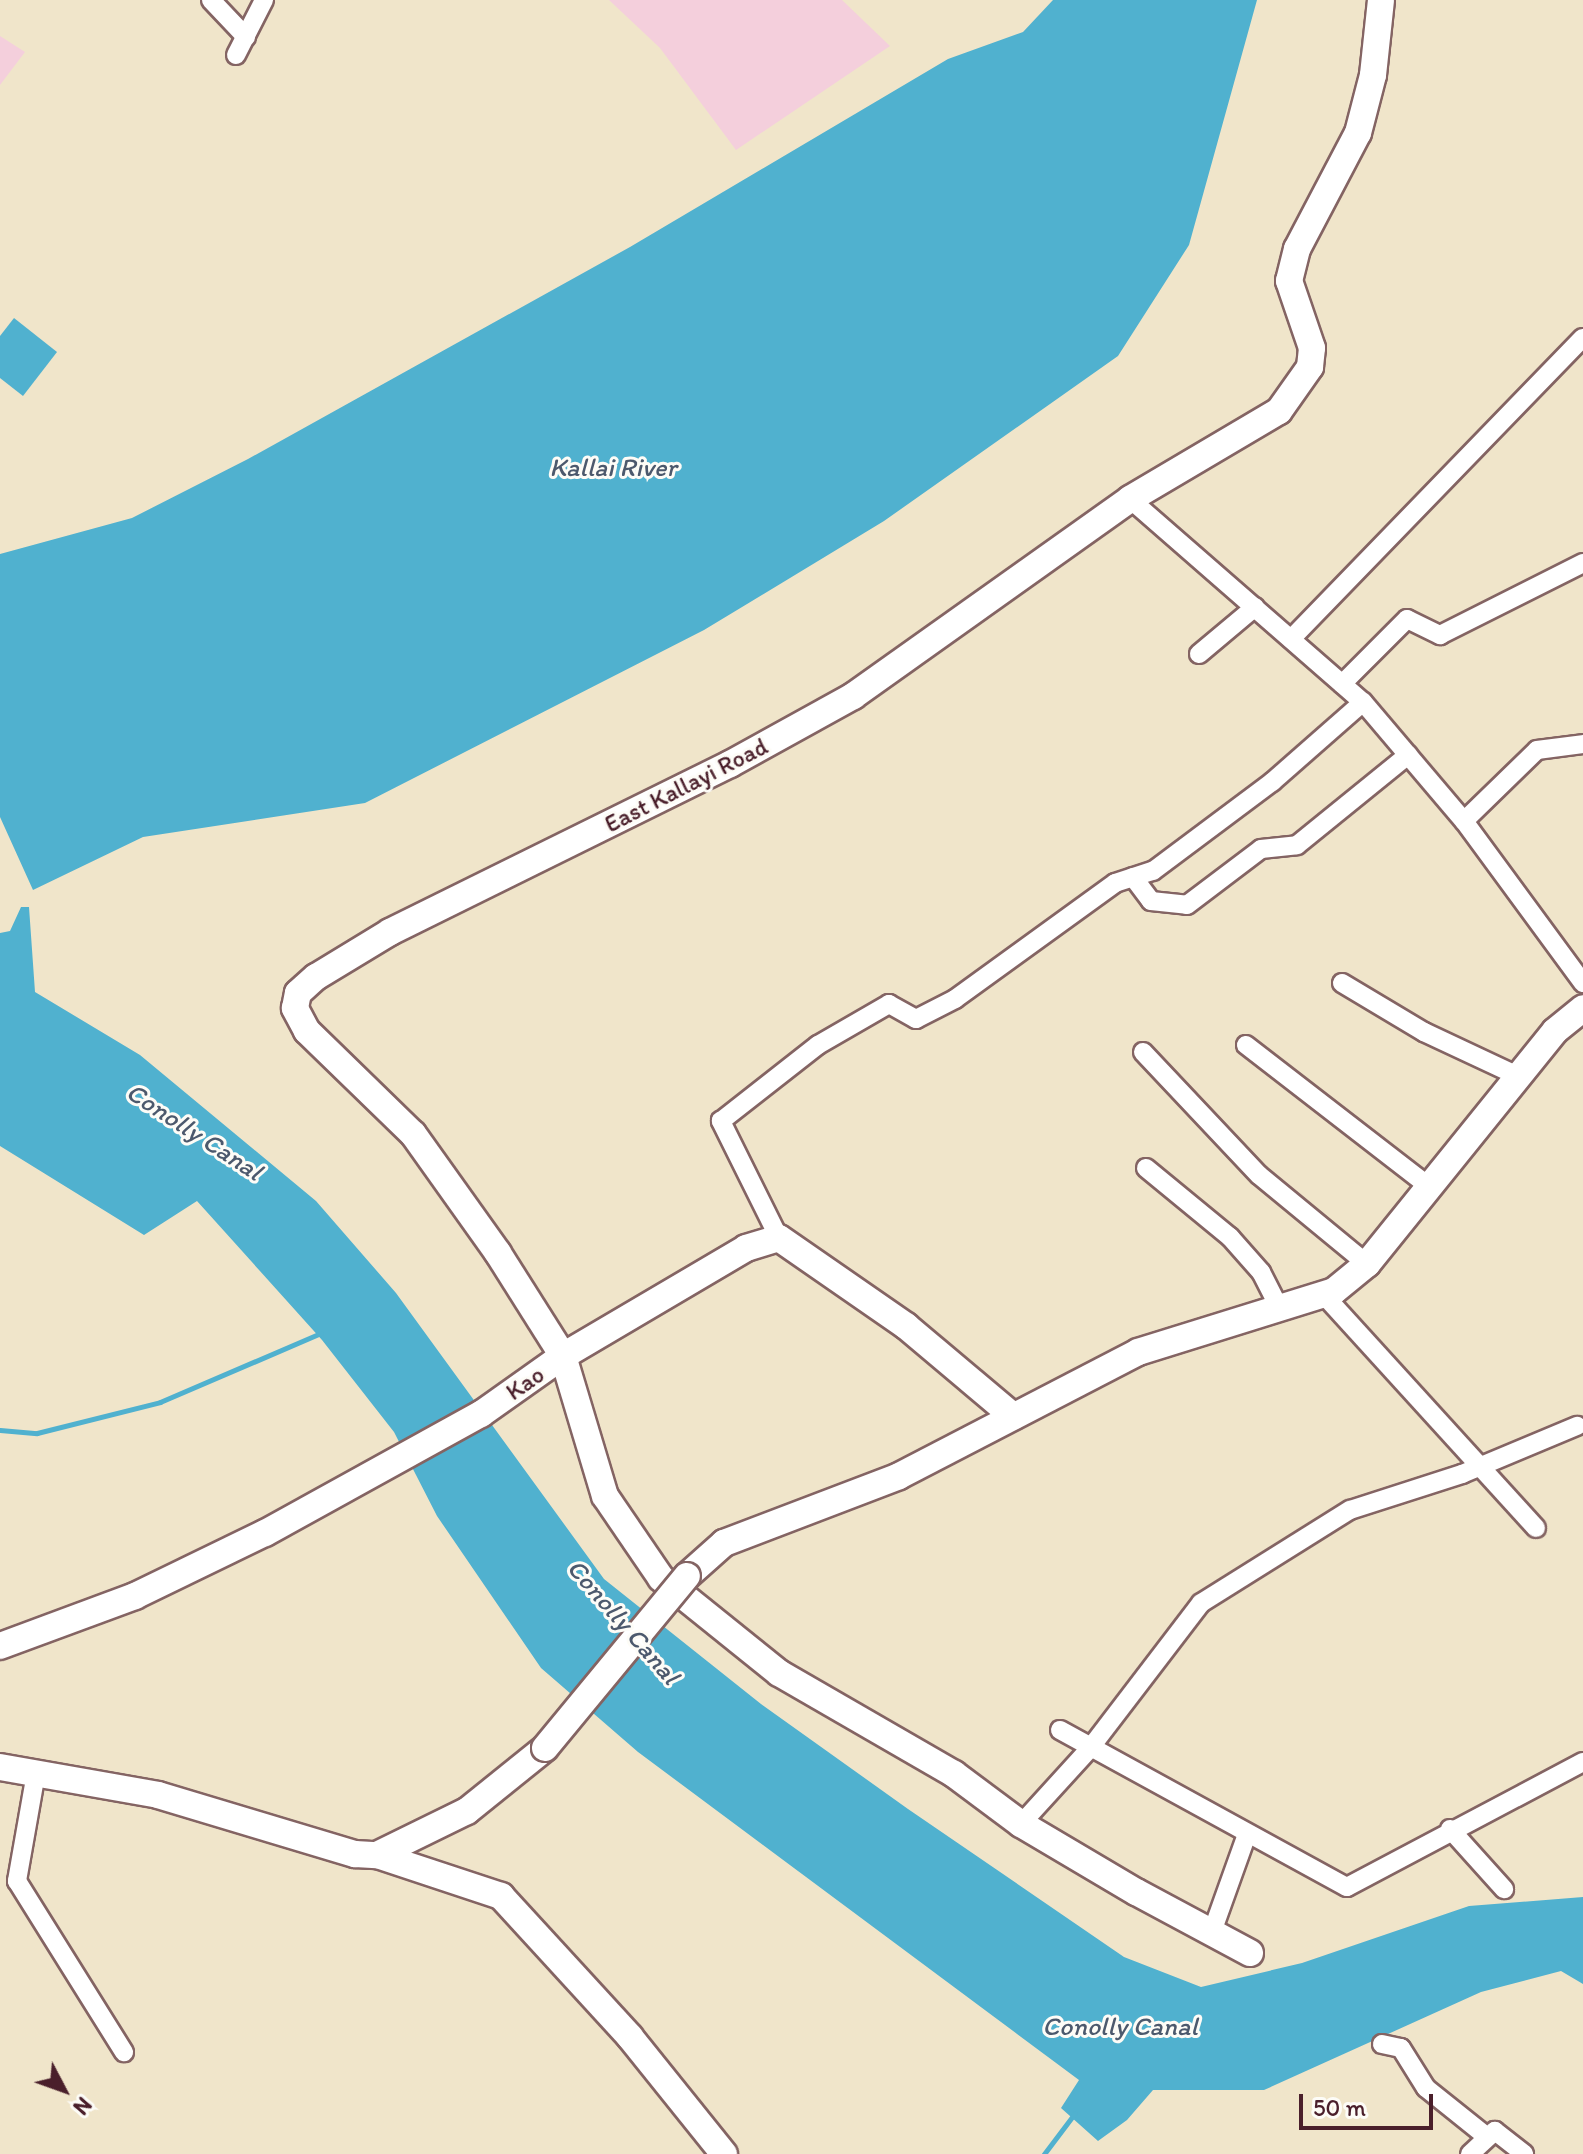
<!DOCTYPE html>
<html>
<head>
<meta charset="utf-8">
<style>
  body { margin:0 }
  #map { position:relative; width:1583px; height:2154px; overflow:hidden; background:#f0e5ca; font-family:Itim,sans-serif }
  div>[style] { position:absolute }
  .built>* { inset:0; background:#f4cfdc }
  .water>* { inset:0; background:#50b1cf }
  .stream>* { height:5px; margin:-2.5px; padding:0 2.5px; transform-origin:2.5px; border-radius:2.5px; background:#50b1cf }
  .roads { filter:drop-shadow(2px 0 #846463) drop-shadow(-2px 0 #846463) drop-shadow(0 2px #846463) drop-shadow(0 -2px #846463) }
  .street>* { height:18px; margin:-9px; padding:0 9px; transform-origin:9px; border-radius:9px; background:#fff }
  .secondary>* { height:26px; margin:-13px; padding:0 13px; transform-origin:13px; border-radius:13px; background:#fff }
  .bridges { filter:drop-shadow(2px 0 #846463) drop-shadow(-2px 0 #846463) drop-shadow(0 2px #846463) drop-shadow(0 -2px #846463) }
  .secondary-bridge>* { height:26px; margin:-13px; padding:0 13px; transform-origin:13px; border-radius:13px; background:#fff }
  span { translate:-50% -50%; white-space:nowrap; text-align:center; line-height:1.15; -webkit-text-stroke:6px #fdfcf7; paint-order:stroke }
  .street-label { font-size:24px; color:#4a1f2b }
  .water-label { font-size:26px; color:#4c596d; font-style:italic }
  .north { position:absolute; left:24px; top:2050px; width:80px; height:80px; -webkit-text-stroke:6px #fdfcf7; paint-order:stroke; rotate:131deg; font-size:22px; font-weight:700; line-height:32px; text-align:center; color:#4a1f2b }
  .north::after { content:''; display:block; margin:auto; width:28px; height:36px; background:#4a1f2b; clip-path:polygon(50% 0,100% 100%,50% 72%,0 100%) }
  .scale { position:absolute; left:1299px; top:2094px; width:134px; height:36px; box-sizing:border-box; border:4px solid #4a1f2b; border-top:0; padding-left:10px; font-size:24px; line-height:28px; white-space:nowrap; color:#4a1f2b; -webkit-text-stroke:6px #fdfcf7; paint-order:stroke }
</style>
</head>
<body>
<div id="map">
  <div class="built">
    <i style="clip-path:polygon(609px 0,842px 0,890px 46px,736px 150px,660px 48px)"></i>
    <i style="clip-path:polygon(0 36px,25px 52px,0 85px)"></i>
  </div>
  <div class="water">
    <i style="clip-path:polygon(1053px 0,1257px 0,1189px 245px,1118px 356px,884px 521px,704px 630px,365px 803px,143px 837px,33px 890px,0 817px,0 554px,132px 518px,248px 459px,630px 247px,948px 59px,1023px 32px)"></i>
    <i style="clip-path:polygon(14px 318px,57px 352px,23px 396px,0 378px,0 336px)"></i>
    <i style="clip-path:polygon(21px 907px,29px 907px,35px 992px,140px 1055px,316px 1201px,396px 1293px,604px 1579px,761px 1704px,908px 1809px,1124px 1957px,1201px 1987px,1302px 1963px,1469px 1906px,1583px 1897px,1583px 1984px,1561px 1971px,1481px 1992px,1264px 2090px,1153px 2090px,1127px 2120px,1098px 2141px,1061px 2108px,1079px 2080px,638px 1752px,541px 1668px,437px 1516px,394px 1432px,322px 1340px,197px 1201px,144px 1235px,0 1146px,0 933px,10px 931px)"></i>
  </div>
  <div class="stream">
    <i style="left:0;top:1430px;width:37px;rotate:5deg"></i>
    <i style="left:37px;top:1433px;width:127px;rotate:-14.1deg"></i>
    <i style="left:160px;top:1402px;width:175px;rotate:-23.2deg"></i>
    <i style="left:1044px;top:2154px;width:51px;rotate:-52.9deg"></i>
  </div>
  <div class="roads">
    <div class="street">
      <i style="left:211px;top:0;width:51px;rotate:46.6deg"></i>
      <i style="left:236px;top:55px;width:62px;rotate:-63deg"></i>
      <i style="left:1130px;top:499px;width:309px;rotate:41.1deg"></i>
      <i style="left:1363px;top:702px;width:156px;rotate:49.7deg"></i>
      <i style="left:1464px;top:821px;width:201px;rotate:53.7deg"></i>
      <i style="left:1291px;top:639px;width:419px;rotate:-45.9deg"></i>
      <i style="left:1199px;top:654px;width:73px;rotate:-40deg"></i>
      <i style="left:1342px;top:684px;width:92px;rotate:-45deg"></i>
      <i style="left:1407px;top:619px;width:37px;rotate:26deg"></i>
      <i style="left:1440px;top:635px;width:160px;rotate:-26.7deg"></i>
      <i style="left:1464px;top:821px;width:102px;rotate:-44.2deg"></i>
      <i style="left:1537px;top:750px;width:46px;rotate:-7.4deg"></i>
      <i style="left:1133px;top:877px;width:30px;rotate:53deg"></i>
      <i style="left:1151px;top:901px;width:36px;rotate:6deg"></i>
      <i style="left:1187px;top:905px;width:93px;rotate:-37.1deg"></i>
      <i style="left:1261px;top:849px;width:36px;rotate:-6deg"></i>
      <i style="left:1297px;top:845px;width:143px;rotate:-39deg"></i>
      <i style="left:1342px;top:983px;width:96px;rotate:30.9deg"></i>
      <i style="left:1424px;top:1032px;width:104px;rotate:25.1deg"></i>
      <i style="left:1246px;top:1045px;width:234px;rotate:37.7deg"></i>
      <i style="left:1143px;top:1052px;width:169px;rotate:46.7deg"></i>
      <i style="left:1259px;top:1175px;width:140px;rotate:39.5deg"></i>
      <i style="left:1146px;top:1168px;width:109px;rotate:39.4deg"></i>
      <i style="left:1230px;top:1237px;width:47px;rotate:48.5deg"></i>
      <i style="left:1261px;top:1272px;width:39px;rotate:63deg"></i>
      <i style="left:779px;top:1238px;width:131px;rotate:-116.4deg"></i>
      <i style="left:721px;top:1121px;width:123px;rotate:-38.1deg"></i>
      <i style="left:818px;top:1045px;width:82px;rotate:-30deg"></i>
      <i style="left:889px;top:1004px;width:31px;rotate:29deg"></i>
      <i style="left:916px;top:1019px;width:44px;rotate:-27.1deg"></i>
      <i style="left:955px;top:999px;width:198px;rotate:-35.9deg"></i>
      <i style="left:1115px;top:883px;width:40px;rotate:-18deg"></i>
      <i style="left:1153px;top:871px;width:149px;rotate:-36.8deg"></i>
      <i style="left:1272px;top:782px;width:121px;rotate:-41.3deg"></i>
      <i style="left:1324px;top:1295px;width:315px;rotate:47.7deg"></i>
      <i style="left:1060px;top:1730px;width:327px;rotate:28.7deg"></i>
      <i style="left:1347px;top:1887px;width:267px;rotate:-27.9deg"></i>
      <i style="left:36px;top:1773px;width:110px;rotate:100deg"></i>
      <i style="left:17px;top:1881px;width:202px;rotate:58deg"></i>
      <i style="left:1021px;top:1824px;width:104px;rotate:-47.7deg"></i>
      <i style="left:1091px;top:1747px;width:181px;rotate:-52.6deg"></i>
      <i style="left:1201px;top:1603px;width:176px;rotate:-32deg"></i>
      <i style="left:1350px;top:1510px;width:118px;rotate:-17.8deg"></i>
      <i style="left:1462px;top:1474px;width:125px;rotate:-22.7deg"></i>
      <i style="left:1450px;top:1829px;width:81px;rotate:48deg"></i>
      <i style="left:1212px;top:1932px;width:104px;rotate:-70.3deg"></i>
      <i style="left:1382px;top:2044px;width:19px;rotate:12deg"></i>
      <i style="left:1401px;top:2048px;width:47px;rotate:58deg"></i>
      <i style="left:1426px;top:2088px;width:77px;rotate:38.7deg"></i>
      <i style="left:1470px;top:2154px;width:34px;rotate:-43deg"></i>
      <i style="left:1495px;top:2131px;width:37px;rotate:38deg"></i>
    </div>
    <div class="secondary">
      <i style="left:687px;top:1576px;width:50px;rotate:-41.7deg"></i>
      <i style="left:724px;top:1543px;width:187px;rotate:-20.9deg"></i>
      <i style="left:899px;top:1476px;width:269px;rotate:-27.4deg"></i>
      <i style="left:1138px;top:1352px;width:205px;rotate:-17.3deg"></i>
      <i style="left:1334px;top:1291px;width:43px;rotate:-39.3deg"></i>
      <i style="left:1367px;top:1264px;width:299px;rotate:-51.1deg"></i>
      <i style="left:1555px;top:1031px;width:36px;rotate:-39deg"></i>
      <i style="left:0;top:1646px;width:144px;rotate:-20.3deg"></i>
      <i style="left:135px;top:1596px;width:144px;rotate:-25.9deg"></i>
      <i style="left:265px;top:1533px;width:247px;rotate:-28.9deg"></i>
      <i style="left:481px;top:1414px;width:100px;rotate:-35.3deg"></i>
      <i style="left:563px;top:1356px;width:212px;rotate:-30.5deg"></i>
      <i style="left:746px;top:1248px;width:34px;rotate:-17deg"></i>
      <i style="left:779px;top:1238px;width:155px;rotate:34.7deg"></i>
      <i style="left:906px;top:1326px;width:140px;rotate:40.1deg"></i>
      <i style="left:0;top:1767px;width:160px;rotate:10deg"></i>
      <i style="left:158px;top:1795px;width:206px;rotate:16.7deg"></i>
      <i style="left:355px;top:1854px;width:22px;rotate:3deg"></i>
      <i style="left:377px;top:1855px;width:100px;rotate:-26.1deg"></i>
      <i style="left:467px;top:1811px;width:100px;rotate:-38.9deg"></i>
      <i style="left:377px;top:1855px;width:131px;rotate:18.3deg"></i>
      <i style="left:501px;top:1896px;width:191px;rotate:47.5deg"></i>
      <i style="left:630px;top:2037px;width:150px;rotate:51.2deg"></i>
      <i style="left:1250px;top:1953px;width:129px;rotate:-151.8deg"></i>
      <i style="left:1136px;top:1892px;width:134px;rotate:-149.4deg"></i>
      <i style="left:1021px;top:1824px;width:84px;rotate:-143.3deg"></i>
      <i style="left:954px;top:1774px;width:202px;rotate:-150deg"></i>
      <i style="left:779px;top:1673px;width:151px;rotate:-141.2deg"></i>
      <i style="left:661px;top:1578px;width:99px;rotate:-124.3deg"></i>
      <i style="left:605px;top:1496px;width:146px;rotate:-106.7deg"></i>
      <i style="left:563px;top:1356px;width:122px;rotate:-122.3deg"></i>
      <i style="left:498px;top:1253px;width:146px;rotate:-125.5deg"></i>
      <i style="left:413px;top:1134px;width:148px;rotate:-135.8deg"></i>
      <i style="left:307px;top:1031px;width:26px;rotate:-118deg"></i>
      <i style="left:295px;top:1008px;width:15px;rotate:-79deg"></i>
      <i style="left:298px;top:993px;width:24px;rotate:-42deg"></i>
      <i style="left:316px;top:977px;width:87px;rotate:-31.3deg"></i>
      <i style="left:390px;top:932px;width:379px;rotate:-26.3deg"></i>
      <i style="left:730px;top:764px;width:141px;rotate:-28.9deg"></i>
      <i style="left:853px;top:696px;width:340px;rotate:-35.4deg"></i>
      <i style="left:1130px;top:499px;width:173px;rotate:-30.6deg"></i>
      <i style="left:1279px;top:411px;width:54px;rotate:-54.8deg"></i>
      <i style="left:1310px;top:367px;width:19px;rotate:-84deg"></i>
      <i style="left:1312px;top:348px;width:71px;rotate:-108.9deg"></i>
      <i style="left:1289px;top:281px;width:33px;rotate:-76deg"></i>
      <i style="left:1297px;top:249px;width:131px;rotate:-62.3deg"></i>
      <i style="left:1358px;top:133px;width:60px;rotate:-75.5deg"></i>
      <i style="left:1373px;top:75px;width:75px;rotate:-83.9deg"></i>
    </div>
  </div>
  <div class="bridges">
    <div class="secondary-bridge">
      <i style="left:545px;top:1748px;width:223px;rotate:-50.5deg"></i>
    </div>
  </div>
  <div class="street-label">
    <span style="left:686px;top:785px;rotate:-27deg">East Kallayi Road</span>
    <span style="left:525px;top:1383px;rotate:-35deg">Kao</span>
  </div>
  <div class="water-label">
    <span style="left:613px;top:468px">Kallai River</span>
    <span style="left:194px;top:1132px;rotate:33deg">Conolly Canal</span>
    <span style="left:623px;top:1622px;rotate:49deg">Conolly Canal</span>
    <span style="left:1120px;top:2027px">Conolly Canal</span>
  </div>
  <div class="north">N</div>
  <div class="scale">50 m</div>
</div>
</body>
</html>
